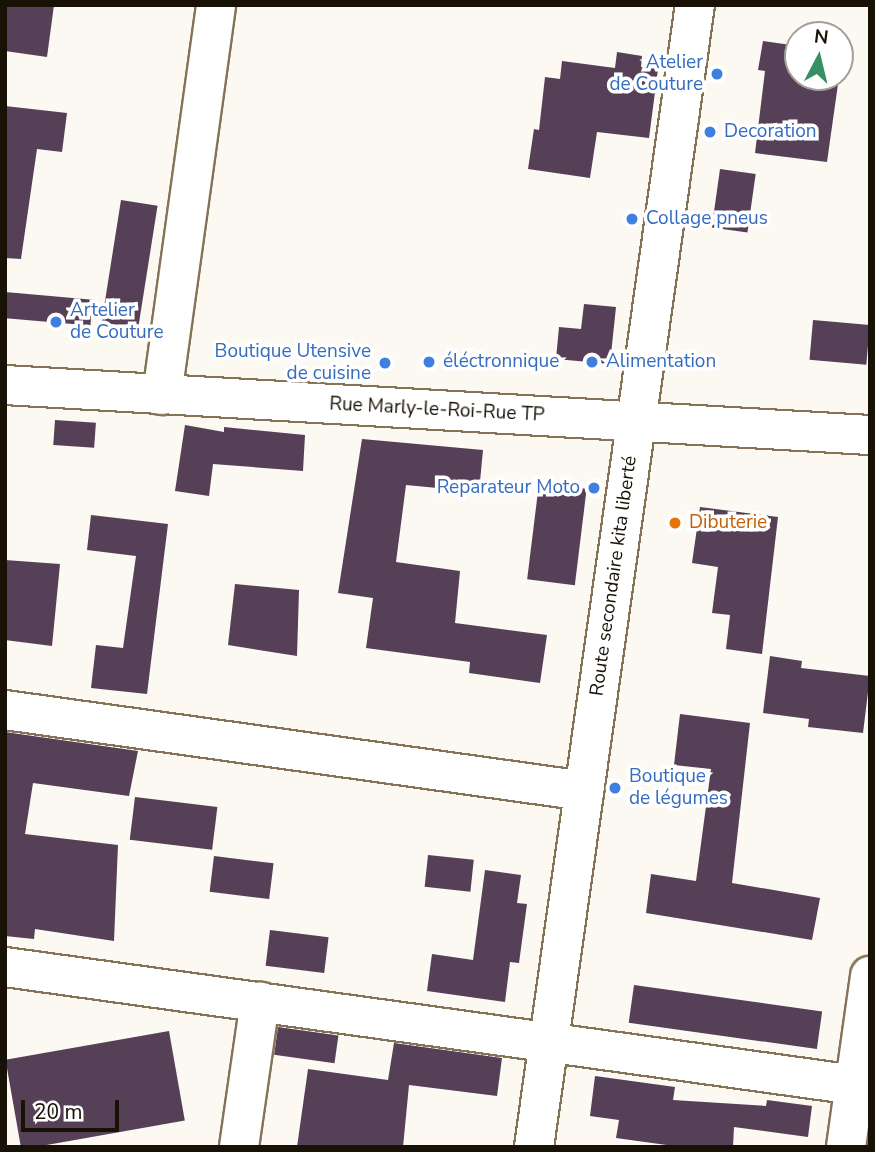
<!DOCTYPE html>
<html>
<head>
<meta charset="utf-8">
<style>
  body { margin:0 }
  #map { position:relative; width:875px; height:1152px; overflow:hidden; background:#fcf8f2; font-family:"Nunito Sans",sans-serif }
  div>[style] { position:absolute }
  .building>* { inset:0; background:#554057; transform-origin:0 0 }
  .roads { filter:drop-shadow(2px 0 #847356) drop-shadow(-2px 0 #847356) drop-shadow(0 2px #847356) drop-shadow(0 -2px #847356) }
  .minor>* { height:38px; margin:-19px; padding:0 19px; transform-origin:19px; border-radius:19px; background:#fff }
  .dots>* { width:19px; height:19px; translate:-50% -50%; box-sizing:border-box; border:4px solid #fff; border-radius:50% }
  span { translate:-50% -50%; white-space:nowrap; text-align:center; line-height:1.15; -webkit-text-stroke:7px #fff; paint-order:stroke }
  .shop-label { font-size:19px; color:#366cbe }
  .right { translate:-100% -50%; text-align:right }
  .left { translate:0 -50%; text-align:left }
  .street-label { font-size:19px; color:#171106 }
  .food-label { font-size:19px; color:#c56008 }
  .frame { position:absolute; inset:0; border:7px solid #171106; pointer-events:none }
  .north { position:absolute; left:784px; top:21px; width:70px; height:70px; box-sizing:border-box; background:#fff; border:2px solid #a2a09b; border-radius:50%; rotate:7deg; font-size:19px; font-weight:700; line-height:28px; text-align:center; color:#171106 }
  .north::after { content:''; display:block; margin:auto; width:24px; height:32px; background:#379065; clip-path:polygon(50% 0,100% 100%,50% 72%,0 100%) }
  .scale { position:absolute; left:21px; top:1100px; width:98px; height:32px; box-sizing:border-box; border:4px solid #171106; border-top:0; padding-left:9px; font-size:21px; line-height:24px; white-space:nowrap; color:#171106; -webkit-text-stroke:5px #fff; paint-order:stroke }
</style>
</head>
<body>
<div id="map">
  <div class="building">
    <i style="clip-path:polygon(5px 5px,54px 5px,47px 57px,5px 51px)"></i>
    <i style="clip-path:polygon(763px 41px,798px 46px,798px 77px,839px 77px,827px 162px,755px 153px,765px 71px,758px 70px)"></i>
    <i style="clip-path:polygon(617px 52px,642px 56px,641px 67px,658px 69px,649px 138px,597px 132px,590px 178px,528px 169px,534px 129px,539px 130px,545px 77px,560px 79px,562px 61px,615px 68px)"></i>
    <i style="clip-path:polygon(5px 106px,67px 113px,62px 152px,37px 149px,21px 259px,5px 258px)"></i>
    <i style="left:720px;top:169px;width:36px;height:59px;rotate:8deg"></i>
    <i style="left:121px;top:200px;width:37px;height:124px;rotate:9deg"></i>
    <i style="left:5px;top:292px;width:88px;height:26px;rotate:5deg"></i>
    <i style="clip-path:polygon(584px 304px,616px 307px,610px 364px,556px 359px,559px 327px,581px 329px)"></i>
    <i style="left:813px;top:320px;width:57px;height:40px;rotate:5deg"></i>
    <i style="left:55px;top:420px;width:41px;height:25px;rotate:4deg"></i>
    <i style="clip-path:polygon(185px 425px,224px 432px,224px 427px,305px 435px,303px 471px,213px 464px,209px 496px,175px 491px)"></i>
    <i style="clip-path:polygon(362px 439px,483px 450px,479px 492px,406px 485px,396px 562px,460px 571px,455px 623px,547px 635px,540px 683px,469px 673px,470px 662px,366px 648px,373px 598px,338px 593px)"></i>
    <i style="left:539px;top:483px;width:48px;height:97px;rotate:7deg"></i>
    <i style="clip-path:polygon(700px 507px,778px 517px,762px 654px,726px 649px,730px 615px,712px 613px,718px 567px,692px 563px)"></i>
    <i style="clip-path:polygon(91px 515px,168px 524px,147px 694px,91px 688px,96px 645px,123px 648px,136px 556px,87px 550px)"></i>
    <i style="clip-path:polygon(5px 560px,60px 564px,52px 646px,5px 640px)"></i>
    <i style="clip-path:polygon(235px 584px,299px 590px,297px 656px,228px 645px)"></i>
    <i style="clip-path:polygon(770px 656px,802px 661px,801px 668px,870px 676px,863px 733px,808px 727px,809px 719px,763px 713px)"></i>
    <i style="clip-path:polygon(680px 714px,750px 723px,732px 883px,820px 898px,812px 940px,646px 913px,651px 874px,696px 881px,711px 769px,674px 765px)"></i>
    <i style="clip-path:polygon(5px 732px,138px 751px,129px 796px,33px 783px,25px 834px,118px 845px,114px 941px,35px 929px,34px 939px,5px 936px)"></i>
    <i style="left:135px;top:797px;width:83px;height:43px;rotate:7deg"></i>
    <i style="left:428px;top:855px;width:46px;height:32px;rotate:6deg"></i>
    <i style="left:214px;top:856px;width:60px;height:36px;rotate:7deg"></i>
    <i style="clip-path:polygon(485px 870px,521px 875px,517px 903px,527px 904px,519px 963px,510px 962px,505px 1002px,427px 991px,432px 954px,473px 960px)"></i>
    <i style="left:270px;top:930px;width:59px;height:36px;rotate:7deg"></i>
    <i style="left:634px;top:985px;width:190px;height:38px;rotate:8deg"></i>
    <i style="left:278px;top:1027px;width:61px;height:28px;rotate:8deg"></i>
    <i style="left:169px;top:1031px;width:91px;height:166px;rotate:80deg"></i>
    <i style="clip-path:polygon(394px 1043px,502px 1058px,497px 1096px,409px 1085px,403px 1147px,297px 1147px,308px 1069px,388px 1080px)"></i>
    <i style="clip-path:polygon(595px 1076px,675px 1087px,673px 1100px,766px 1106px,767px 1100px,812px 1106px,808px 1137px,734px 1127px,733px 1147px,681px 1147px,616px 1138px,619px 1120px,590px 1116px)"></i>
  </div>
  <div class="roads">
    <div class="minor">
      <i style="left:5px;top:385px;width:866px;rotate:3.31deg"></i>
      <i style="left:162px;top:395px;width:394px;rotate:-82.1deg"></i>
      <i style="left:5px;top:710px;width:585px;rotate:7.96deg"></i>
      <i style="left:5px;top:967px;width:873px;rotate:7.9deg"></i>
      <i style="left:239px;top:1147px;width:147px;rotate:-81.8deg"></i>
      <i style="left:534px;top:1147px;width:1153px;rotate:-81.98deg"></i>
      <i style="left:846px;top:1147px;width:173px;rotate:-82deg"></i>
    </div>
  </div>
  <div class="dots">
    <i style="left:717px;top:74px;background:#3f7fe0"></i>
    <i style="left:710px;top:132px;background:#3f7fe0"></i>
    <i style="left:632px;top:219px;background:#3f7fe0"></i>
    <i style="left:56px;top:322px;background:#3f7fe0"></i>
    <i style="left:429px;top:362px;background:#3f7fe0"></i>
    <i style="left:592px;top:362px;background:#3f7fe0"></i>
    <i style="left:385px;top:363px;background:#3f7fe0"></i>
    <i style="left:594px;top:488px;background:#3f7fe0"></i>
    <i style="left:675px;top:523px;background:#e8710a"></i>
    <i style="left:615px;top:788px;background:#3f7fe0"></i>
  </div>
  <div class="shop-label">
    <span class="right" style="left:703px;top:74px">Atelier<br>de Couture</span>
    <span class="left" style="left:724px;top:132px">Decoration</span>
    <span class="left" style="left:646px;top:219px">Collage pneus</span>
    <span class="left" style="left:70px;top:322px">Artelier<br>de Couture</span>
    <span class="right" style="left:371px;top:363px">Boutique Utensive<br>de cuisine</span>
    <span class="left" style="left:443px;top:362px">éléctronnique</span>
    <span class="left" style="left:606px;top:362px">Alimentation</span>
    <span class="right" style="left:580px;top:488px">Reparateur Moto</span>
    <span class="left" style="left:629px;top:788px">Boutique<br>de légumes</span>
  </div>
  <div class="street-label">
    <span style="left:437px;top:410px;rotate:3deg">Rue Marly-le-Roi-Rue TP</span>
    <span style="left:614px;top:576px;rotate:-82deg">Route secondaire kita liberté</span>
  </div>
  <div class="food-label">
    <span class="left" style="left:689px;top:523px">Dibuterie</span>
  </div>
  <div class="frame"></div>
  <div class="north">N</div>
  <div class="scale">20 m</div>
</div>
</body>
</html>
